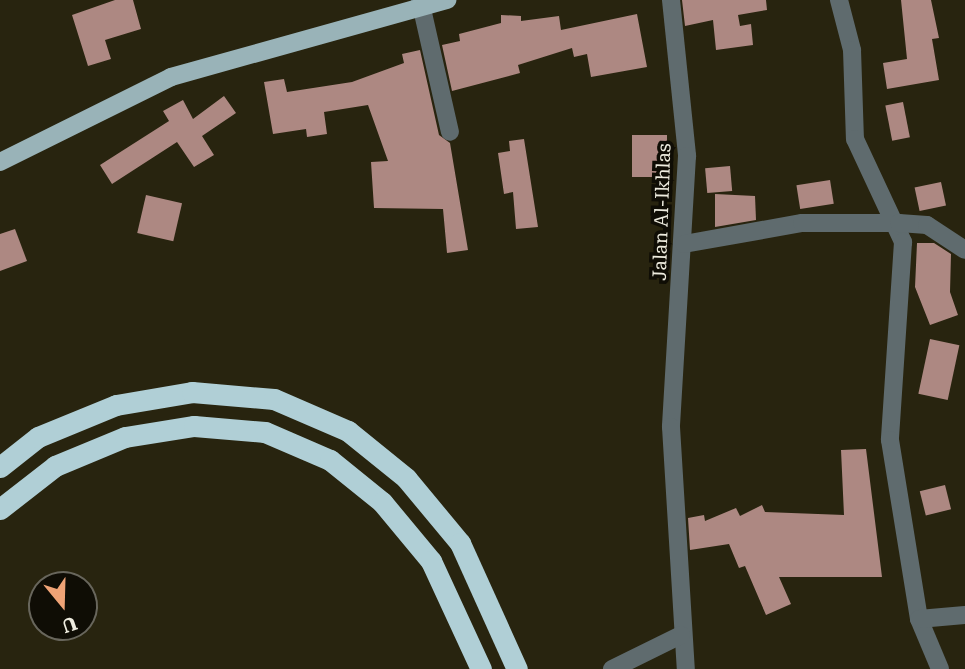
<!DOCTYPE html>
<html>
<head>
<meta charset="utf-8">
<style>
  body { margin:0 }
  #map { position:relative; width:965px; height:669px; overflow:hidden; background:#28240f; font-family:"Roboto Serif",serif }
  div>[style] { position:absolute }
  .building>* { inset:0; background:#ad8882; transform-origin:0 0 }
  .street>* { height:18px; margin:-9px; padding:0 9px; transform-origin:9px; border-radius:9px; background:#5f6b6e }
  .primary>* { height:18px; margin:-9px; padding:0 9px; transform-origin:9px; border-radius:9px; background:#99b3b8 }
  .highway>* { height:21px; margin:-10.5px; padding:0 10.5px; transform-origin:10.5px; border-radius:10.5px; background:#b0cfd6 }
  span { translate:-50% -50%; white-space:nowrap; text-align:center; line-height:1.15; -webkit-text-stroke:7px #0f0d05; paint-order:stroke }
  .street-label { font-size:19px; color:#eeecdf }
  .north { position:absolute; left:28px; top:571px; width:70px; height:70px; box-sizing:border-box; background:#0f0d05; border:2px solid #68665c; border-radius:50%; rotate:161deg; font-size:19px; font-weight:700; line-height:28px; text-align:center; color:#eeecdf }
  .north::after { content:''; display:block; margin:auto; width:24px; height:32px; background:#efa376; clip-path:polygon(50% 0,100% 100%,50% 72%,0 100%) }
</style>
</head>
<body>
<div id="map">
  <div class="building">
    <i style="clip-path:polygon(115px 0,133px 0,141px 29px,105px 40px,111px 59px,88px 66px,72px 15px)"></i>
    <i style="clip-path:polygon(682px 0,766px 0,767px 10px,738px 15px,740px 26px,751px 24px,753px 45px,716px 50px,713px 20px,685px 26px)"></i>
    <i style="clip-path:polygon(901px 0,931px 0,939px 38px,932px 39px,939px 80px,887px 89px,883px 63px,907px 59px)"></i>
    <i style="clip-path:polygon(637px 14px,647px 67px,591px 77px,587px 54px,574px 57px,572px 48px,518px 65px,520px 73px,452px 91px,442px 45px,460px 41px,459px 34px,501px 23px,501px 15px,521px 16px,521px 21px,559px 16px,561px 30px)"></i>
    <i style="clip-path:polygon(420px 50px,439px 135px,450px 143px,468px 250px,447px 253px,443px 209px,374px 208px,371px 162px,388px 161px,368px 105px,324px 112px,327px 134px,307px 137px,306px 129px,273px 134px,264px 82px,284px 79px,287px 92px,352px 82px,404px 63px,402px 54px)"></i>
    <i style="clip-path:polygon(224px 96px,236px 113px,202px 136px,214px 155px,194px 167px,177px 142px,112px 184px,100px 165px,169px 121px,163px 111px,183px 100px,193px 119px)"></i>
    <i style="left:903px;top:102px;width:36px;height:18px;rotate:79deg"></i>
    <i style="left:632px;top:135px;width:35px;height:42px"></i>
    <i style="clip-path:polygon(524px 139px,538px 227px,516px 229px,513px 192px,504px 194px,498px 153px,510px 151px,509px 141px)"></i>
    <i style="left:730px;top:166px;width:25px;height:25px;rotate:85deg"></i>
    <i style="left:830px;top:180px;width:24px;height:34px;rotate:81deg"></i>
    <i style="left:941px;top:182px;width:24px;height:27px;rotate:78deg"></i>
    <i style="clip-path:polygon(715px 194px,755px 196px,756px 220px,715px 227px)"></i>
    <i style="left:146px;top:195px;width:37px;height:39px;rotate:13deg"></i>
    <i style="clip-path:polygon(15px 229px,27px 261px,0 271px,0 234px)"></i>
    <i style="clip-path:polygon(917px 243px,934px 243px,951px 254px,950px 292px,958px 315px,930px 325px,915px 287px)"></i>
    <i style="left:930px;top:339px;width:30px;height:56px;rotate:12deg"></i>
    <i style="clip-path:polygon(866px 449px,882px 577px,779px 577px,791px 604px,766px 615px,745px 566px,739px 568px,729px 544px,690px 550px,688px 518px,704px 515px,705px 521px,736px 508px,740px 516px,762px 505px,765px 512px,844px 515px,841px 450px)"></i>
    <i style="left:945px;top:485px;width:25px;height:26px;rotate:76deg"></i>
  </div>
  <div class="street">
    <i style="left:420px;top:0;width:135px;rotate:77.2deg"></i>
    <i style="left:671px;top:0;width:157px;rotate:84.1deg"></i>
    <i style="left:687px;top:156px;width:271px;rotate:93.4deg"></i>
    <i style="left:671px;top:427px;width:242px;rotate:86.5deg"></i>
    <i style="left:839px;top:0;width:52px;rotate:75.4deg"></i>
    <i style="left:852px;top:50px;width:89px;rotate:88.1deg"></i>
    <i style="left:855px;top:139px;width:114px;rotate:65deg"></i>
    <i style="left:903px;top:242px;width:198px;rotate:93.8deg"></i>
    <i style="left:890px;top:440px;width:181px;rotate:80.8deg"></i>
    <i style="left:919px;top:619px;width:54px;rotate:67.2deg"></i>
    <i style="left:684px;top:244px;width:120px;rotate:-10.1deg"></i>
    <i style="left:802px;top:223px;width:97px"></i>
    <i style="left:899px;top:223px;width:28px;rotate:4deg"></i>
    <i style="left:927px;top:225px;width:45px;rotate:33.3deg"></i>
    <i style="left:919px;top:619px;width:46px;rotate:-5deg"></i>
    <i style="left:612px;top:669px;width:77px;rotate:-26.2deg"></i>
  </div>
  <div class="primary">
    <i style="left:0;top:162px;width:191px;rotate:-26.4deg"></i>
    <i style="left:171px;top:77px;width:287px;rotate:-15.6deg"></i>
  </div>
  <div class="highway">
    <i style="left:0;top:467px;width:48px;rotate:-38.3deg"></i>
    <i style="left:38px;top:437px;width:84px;rotate:-22.3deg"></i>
    <i style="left:116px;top:405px;width:77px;rotate:-9.7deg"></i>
    <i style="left:192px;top:392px;width:82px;rotate:4.9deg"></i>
    <i style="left:274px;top:399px;width:81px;rotate:23.4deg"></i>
    <i style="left:348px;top:431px;width:75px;rotate:39deg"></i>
    <i style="left:406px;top:478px;width:85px;rotate:50.3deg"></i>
    <i style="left:460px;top:543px;width:138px;rotate:65.7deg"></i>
    <i style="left:0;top:509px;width:70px;rotate:-38deg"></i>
    <i style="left:55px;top:466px;width:76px;rotate:-22.5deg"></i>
    <i style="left:125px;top:437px;width:70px;rotate:-9.1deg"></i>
    <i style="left:194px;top:426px;width:71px;rotate:4.8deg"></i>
    <i style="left:265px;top:432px;width:71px;rotate:23.3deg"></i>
    <i style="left:330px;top:460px;width:67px;rotate:38.9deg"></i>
    <i style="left:382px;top:502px;width:77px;rotate:50.3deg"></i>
    <i style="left:431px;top:561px;width:119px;rotate:65.2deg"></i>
  </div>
  <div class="street-label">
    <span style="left:662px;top:212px;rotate:-88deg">Jalan Al-Ikhlas</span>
  </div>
  <div class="north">U</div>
</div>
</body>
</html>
